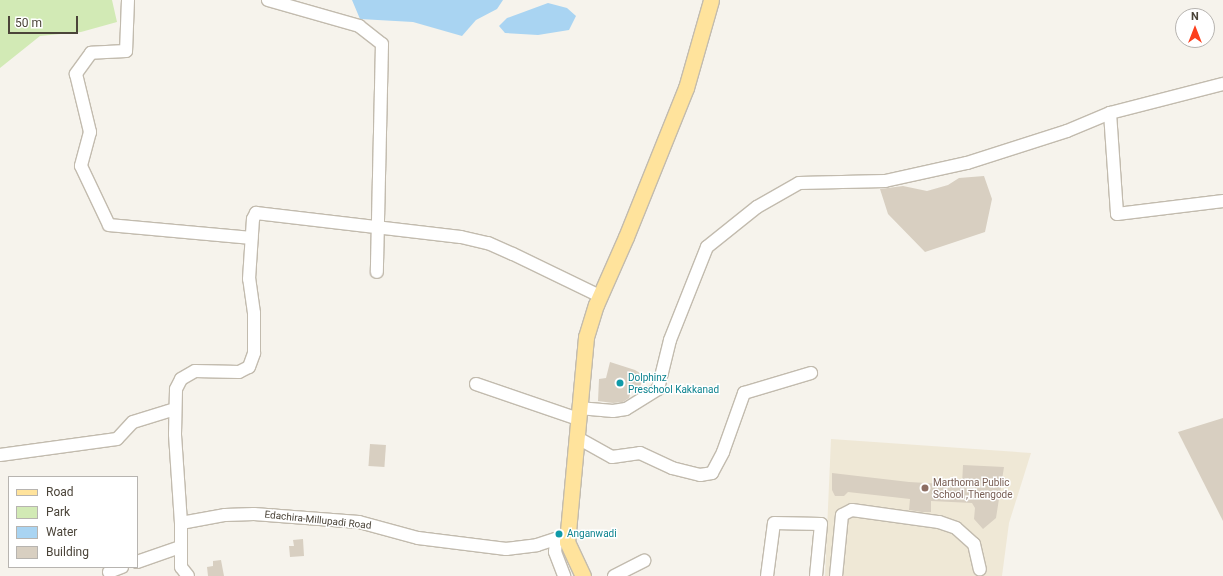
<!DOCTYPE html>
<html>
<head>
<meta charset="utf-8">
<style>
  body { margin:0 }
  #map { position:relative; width:1223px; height:576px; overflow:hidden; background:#f6f3ec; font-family:Roboto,sans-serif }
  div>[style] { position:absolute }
  .education>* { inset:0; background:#efe8d6 }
  .green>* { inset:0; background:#d2eab5 }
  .water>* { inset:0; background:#a9d4f2 }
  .building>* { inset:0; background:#d8cfc1; transform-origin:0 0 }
  .roads { filter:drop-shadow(1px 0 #c2bbae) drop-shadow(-1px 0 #c2bbae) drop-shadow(0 1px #c2bbae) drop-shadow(0 -1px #c2bbae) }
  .minor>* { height:12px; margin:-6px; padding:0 6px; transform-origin:6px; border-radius:6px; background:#fff }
  .major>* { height:15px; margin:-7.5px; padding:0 7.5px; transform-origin:7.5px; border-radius:7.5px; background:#ffe39c }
  .dots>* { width:11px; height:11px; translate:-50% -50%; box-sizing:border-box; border:2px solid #fff; border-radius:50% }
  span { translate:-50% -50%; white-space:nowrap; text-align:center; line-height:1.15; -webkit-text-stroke:3px #fff; paint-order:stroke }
  .culture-label { font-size:10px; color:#0d838f }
  .left { translate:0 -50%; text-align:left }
  .education-label { font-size:10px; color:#785e54 }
  .street-label { font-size:10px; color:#4b4439 }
  .legend { position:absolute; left:8px; top:476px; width:130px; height:92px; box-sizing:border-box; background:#fff; border:1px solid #b7b4b0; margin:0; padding:5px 7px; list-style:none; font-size:12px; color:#4b4439 }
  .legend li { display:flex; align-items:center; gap:8px; height:20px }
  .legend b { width:20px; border:1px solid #b7b4b0 }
  .north { position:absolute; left:1175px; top:8px; width:40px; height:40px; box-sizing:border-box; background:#fff; border:1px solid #b7b4b0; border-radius:50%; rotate:0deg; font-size:11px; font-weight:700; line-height:16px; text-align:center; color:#4b4439 }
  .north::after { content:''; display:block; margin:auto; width:14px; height:18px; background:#fc3f1d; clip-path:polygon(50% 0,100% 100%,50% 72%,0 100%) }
  .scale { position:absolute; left:8px; top:16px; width:70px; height:18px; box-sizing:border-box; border:2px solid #4b4439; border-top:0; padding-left:5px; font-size:12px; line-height:14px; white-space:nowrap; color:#4b4439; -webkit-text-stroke:3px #fff; paint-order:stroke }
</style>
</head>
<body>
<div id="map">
  <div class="education">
    <i style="clip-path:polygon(831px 439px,1031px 453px,1009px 523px,1002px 576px,825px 576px)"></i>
  </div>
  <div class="green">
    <i style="clip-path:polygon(0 0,112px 0,117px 22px,81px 32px,40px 36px,0 68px)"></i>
  </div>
  <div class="water">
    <i style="clip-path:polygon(352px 0,503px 0,497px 9px,476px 20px,462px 36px,413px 22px,360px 19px)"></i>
    <i style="clip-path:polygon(548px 3px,567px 8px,576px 16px,569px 30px,538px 35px,505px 33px,499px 26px,507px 18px)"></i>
  </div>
  <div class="building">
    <i style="clip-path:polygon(984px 176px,992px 199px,985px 232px,925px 252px,888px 214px,880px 189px,903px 186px,927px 191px,948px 185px,959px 178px)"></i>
    <i style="clip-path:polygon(610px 362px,635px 370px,643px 375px,640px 388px,631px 391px,629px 398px,623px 402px,613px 403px,598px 401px,599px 379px,606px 378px)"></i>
    <i style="clip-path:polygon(1223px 418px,1223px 521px,1178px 432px)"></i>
    <i style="left:370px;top:444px;width:16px;height:22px;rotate:4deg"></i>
    <i style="clip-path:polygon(963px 465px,1004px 467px,996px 518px,983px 529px,974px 519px,975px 508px,972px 503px,931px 501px,931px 512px,922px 512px,909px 510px,910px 499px,848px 492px,844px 496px,835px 496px,832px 490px,832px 473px,909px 482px,962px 485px)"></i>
    <i style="clip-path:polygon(303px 539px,304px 556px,290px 557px,289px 546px,294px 546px,293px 540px)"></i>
    <i style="clip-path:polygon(221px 560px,224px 576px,208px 576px,207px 567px,213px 566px,213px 561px)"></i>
  </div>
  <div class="roads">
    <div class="minor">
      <i style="left:128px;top:0;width:51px;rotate:92.2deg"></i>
      <i style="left:126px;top:51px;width:35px;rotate:177deg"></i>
      <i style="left:91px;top:53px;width:26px;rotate:126deg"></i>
      <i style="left:76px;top:74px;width:60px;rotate:76.4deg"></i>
      <i style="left:90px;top:132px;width:35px;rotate:105deg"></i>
      <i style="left:81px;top:166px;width:65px;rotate:64.6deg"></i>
      <i style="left:109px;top:225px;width:143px;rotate:5.2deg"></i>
      <i style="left:268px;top:0;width:95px;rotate:15.9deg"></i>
      <i style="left:359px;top:26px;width:29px;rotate:38deg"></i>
      <i style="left:382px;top:44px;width:228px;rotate:91.3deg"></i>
      <i style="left:1110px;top:113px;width:101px;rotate:86deg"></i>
      <i style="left:1117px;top:214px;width:107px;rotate:-7deg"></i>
      <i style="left:476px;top:384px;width:108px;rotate:18.9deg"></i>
      <i style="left:579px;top:408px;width:34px;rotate:5deg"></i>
      <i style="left:613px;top:411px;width:13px;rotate:-9deg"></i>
      <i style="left:626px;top:409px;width:38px;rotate:-32deg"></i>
      <i style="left:658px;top:389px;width:50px;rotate:-76.2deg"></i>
      <i style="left:670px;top:340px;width:100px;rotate:-68.3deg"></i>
      <i style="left:707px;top:247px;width:64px;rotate:-38.7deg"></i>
      <i style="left:757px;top:207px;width:48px;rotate:-29.7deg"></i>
      <i style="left:799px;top:183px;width:86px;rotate:-1.3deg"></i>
      <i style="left:885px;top:181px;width:84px;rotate:-12.4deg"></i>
      <i style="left:967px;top:163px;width:105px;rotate:-17.7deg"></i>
      <i style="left:1067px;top:131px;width:47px;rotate:-22.7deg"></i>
      <i style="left:1110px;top:113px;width:117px;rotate:-14.4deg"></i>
      <i style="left:576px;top:437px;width:41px;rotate:29.1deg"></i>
      <i style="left:612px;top:457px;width:28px;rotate:-8deg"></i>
      <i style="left:640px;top:453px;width:35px;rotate:25deg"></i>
      <i style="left:672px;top:468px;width:29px;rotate:14deg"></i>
      <i style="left:700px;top:475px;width:12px;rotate:-9deg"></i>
      <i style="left:712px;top:473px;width:24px;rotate:-62deg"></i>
      <i style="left:723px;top:452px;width:63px;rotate:-70.4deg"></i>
      <i style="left:744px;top:393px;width:70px;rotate:-16.6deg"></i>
      <i style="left:0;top:455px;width:118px;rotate:-7.8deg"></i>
      <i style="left:117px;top:439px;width:23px;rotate:-47deg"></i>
      <i style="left:133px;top:422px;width:44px;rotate:-17.2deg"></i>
      <i style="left:181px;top:523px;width:89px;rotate:-93.9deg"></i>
      <i style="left:175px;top:434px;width:45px;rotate:-88.7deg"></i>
      <i style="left:176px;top:389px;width:11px;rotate:-63deg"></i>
      <i style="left:181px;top:379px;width:16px;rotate:-30deg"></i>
      <i style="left:195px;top:371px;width:44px;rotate:1.3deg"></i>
      <i style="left:239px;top:372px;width:11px;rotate:-27deg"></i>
      <i style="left:249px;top:367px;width:15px;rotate:-70deg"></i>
      <i style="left:254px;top:353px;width:40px;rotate:-90deg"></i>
      <i style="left:254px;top:313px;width:34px;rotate:-98deg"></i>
      <i style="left:249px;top:279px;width:60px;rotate:-86.2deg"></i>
      <i style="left:253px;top:219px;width:7px;rotate:-63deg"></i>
      <i style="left:256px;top:213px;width:206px;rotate:6.7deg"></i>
      <i style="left:461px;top:237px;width:28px;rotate:13deg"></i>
      <i style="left:488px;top:243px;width:27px;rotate:24deg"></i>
      <i style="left:513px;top:254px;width:97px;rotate:25.8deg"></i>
      <i style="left:561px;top:541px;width:5px;rotate:-158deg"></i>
      <i style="left:556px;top:539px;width:13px;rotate:94deg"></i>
      <i style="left:555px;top:552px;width:26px;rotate:69deg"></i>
      <i style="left:137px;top:562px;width:46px;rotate:-19.2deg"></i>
      <i style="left:109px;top:572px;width:14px;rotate:-21deg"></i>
      <i style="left:188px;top:576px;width:11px;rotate:-128deg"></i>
      <i style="left:181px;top:567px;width:44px;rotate:-90deg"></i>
      <i style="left:181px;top:523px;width:45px;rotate:-10.3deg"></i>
      <i style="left:225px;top:515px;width:29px;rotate:-2deg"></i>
      <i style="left:254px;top:514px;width:105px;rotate:4.4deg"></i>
      <i style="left:359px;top:522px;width:61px;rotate:15.2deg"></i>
      <i style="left:418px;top:538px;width:89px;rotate:7.1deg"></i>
      <i style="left:506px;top:549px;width:31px;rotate:-7deg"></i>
      <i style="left:537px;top:545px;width:20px;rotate:-18deg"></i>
      <i style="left:614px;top:576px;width:34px;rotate:-27deg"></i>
      <i style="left:767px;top:576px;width:53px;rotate:-82.5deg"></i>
      <i style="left:774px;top:523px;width:47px;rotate:1.2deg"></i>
      <i style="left:821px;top:524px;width:52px;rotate:95.5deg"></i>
      <i style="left:836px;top:576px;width:61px;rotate:-84.4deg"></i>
      <i style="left:842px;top:515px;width:11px;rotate:-27deg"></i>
      <i style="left:852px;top:510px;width:88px;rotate:7.9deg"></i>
      <i style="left:939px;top:522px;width:18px;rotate:19deg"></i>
      <i style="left:956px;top:528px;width:24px;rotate:42deg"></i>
      <i style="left:974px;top:544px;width:26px;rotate:77deg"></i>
    </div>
    <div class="major">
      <i style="left:583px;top:576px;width:38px;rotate:-115deg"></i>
      <i style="left:567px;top:542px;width:206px;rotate:-84.7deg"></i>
      <i style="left:586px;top:337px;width:34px;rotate:-73deg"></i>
      <i style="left:596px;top:305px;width:74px;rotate:-66.2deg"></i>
      <i style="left:626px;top:237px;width:161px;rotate:-68.1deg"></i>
      <i style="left:686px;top:88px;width:91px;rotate:-74.1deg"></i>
    </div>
  </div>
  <div class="dots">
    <i style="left:620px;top:383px;background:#0f9aa8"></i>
    <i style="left:925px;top:488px;background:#8d6e63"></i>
    <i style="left:559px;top:534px;background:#0f9aa8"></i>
  </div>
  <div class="culture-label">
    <span class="left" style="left:628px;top:383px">Dolphinz<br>Preschool Kakkanad</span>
    <span class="left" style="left:567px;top:534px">Anganwadi</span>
  </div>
  <div class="education-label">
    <span class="left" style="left:933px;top:488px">Marthoma Public<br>School ,Thengode</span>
  </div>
  <div class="street-label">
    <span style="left:318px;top:520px;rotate:6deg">Edachira-Millupadi Road</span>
  </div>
  <ul class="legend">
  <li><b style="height:5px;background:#ffe39c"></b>Road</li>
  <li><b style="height:11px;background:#d2eab5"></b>Park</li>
  <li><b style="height:11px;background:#a9d4f2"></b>Water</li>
  <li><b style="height:11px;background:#d8cfc1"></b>Building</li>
  </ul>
  <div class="north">N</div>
  <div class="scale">50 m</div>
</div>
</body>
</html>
